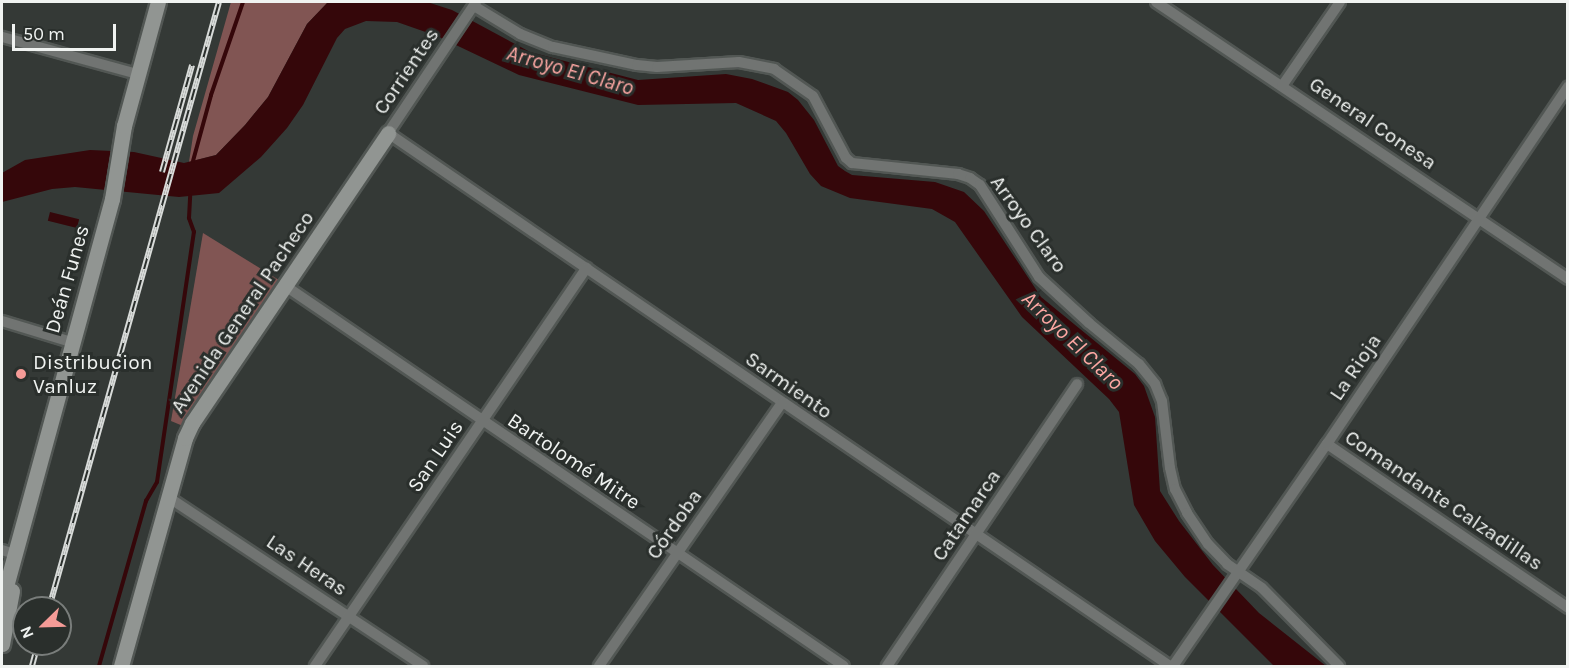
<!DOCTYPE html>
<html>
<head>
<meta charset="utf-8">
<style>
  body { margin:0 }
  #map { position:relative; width:1569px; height:668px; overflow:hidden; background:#343936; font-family:Karla,sans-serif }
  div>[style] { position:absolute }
  .green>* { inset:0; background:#815553 }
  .water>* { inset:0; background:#35070a; transform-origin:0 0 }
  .stream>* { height:4px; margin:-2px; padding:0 2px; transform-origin:2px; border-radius:2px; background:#35070a }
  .roads { filter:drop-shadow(2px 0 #525754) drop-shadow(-2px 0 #525754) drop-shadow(0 2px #525754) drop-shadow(0 -2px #525754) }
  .street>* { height:10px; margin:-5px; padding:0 5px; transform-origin:5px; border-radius:5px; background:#717472 }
  .secondary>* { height:15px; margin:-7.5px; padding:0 7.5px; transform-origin:7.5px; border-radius:7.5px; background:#919592 }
  .rail>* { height:6px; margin-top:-3px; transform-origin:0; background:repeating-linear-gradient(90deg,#2a2f2c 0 11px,#d8dbd9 0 22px); box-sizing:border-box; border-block:2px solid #d8dbd9 }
  .dots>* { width:16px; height:16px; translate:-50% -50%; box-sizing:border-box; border:3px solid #2a2f2c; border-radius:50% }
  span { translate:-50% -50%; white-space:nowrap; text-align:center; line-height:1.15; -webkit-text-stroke:6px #2a2f2c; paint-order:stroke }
  .street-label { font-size:21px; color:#f0f3f1 }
  .poi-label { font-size:21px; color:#f0f3f1 }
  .left { translate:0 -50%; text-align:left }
  .water-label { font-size:22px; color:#fda7a3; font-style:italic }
  .frame { position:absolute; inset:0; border:3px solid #f0f3f1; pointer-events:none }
  .north { position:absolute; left:12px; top:596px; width:60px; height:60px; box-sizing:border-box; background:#2a2f2c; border:2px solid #797d7b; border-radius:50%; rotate:247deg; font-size:16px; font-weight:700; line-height:24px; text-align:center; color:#f0f3f1 }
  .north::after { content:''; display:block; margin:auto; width:21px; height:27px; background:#f59b97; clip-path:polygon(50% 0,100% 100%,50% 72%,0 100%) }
  .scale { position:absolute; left:12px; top:24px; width:104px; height:27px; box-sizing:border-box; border:3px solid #f0f3f1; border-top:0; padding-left:8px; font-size:18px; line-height:21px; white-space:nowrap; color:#f0f3f1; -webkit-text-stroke:4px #2a2f2c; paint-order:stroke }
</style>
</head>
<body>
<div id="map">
  <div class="green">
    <i style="clip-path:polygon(231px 2px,328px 2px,307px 24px,268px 97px,245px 125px,216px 155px,189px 162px,193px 136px)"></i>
    <i style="clip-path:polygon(203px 233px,279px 280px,183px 426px,171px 421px)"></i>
  </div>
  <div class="water">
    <i style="clip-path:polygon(328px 2px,427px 2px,452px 10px,530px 52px,638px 80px,726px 74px,752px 79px,788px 92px,798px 100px,814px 120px,838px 166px,845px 171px,852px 175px,935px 182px,964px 192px,984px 211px,1041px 297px,1135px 374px,1144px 386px,1155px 417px,1160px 491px,1179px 521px,1213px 565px,1259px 613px,1326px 666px,1274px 666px,1185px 577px,1155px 541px,1134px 505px,1119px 412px,1109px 399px,1022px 317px,955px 222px,932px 209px,850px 198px,821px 186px,810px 174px,786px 133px,776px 121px,736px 103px,638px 105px,519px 75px,437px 36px,397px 22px,366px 21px,345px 29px,337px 38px,303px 105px,287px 128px,261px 157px,219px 193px,179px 197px,75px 187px,52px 189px,2px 202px,2px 173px,25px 160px,90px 150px,134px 152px,184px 163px,216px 155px,245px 125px,268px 97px,307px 24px)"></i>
    <i style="left:50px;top:212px;width:30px;height:9px;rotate:14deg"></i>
  </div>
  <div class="stream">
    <i style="left:193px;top:161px;width:68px;rotate:-74.7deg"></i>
    <i style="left:211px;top:95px;width:98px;rotate:-71deg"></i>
    <i style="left:99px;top:666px;width:172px;rotate:-74.1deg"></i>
    <i style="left:146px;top:501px;width:22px;rotate:-60deg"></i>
    <i style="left:157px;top:482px;width:253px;rotate:-81.6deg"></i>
    <i style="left:194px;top:232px;width:15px;rotate:-110deg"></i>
    <i style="left:189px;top:218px;width:22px;rotate:-87deg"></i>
  </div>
  <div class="roads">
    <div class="street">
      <i style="left:476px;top:2px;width:158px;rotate:123.9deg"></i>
      <i style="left:388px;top:133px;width:946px;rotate:34.28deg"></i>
      <i style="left:1156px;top:2px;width:496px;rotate:33.9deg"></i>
      <i style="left:474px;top:6px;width:54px;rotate:31.3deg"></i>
      <i style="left:520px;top:34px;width:35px;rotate:22deg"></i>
      <i style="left:553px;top:47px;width:86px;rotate:12.1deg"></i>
      <i style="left:637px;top:65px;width:20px;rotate:6deg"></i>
      <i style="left:657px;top:67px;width:82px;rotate:-3.5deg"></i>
      <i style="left:739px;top:62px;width:36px;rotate:11deg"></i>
      <i style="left:774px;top:69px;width:47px;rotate:34.7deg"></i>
      <i style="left:813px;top:96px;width:70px;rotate:62deg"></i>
      <i style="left:846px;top:158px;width:8px;rotate:40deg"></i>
      <i style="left:852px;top:163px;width:107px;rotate:5.9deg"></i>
      <i style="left:958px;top:174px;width:13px;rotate:18deg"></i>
      <i style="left:970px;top:178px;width:12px;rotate:35deg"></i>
      <i style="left:980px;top:185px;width:109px;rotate:57.3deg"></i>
      <i style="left:1039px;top:277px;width:68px;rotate:42.6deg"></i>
      <i style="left:1089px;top:323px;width:65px;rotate:39.4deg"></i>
      <i style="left:1139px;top:364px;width:26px;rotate:51deg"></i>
      <i style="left:1155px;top:384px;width:18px;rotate:68deg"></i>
      <i style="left:1162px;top:401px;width:67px;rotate:83.2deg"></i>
      <i style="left:1170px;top:468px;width:22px;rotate:77deg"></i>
      <i style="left:1175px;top:489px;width:27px;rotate:63deg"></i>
      <i style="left:1187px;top:513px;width:37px;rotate:56deg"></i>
      <i style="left:1208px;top:544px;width:28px;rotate:46deg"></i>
      <i style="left:1227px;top:564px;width:42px;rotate:34.4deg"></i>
      <i style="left:1262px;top:588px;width:110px;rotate:45.4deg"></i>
      <i style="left:2px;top:37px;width:140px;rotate:15.3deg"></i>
      <i style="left:1282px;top:86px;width:102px;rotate:-55.4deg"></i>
      <i style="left:284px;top:285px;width:677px;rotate:34.23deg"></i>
      <i style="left:2px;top:321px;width:72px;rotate:16.9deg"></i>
      <i style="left:1327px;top:444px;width:292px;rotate:34.2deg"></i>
      <i style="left:168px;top:497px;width:306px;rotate:33.5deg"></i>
      <i style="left:2px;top:550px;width:13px;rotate:18deg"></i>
      <i style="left:315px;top:666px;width:482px;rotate:-55.7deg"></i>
      <i style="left:599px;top:666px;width:320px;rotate:-55.2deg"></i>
      <i style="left:887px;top:666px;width:340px;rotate:-56deg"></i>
      <i style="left:1173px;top:666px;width:270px;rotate:-55.3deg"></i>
      <i style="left:1327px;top:444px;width:431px;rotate:-56deg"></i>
    </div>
    <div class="secondary">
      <i style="left:2px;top:601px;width:417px;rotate:-74.7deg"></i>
      <i style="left:112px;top:199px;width:74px;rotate:-80.7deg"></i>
      <i style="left:124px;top:126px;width:129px;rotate:-74.7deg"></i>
      <i style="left:2px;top:644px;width:54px;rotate:-79.3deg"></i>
      <i style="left:121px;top:666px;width:237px;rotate:-74.3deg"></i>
      <i style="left:185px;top:438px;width:17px;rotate:-65deg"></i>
      <i style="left:192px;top:423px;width:350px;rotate:-55.9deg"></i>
    </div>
  </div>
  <div class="rail">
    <i style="left:162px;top:172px;width:111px;rotate:-74.3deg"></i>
    <i style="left:49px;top:608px;width:629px;rotate:-74.33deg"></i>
    <i style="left:32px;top:666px;width:23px;rotate:-75deg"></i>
  </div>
  <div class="dots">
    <i style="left:21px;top:374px;background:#f59b97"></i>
  </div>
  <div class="street-label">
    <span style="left:406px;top:71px;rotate:-56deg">Corrientes</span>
    <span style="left:1373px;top:123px;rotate:34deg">General Conesa</span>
    <span style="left:1029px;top:224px;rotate:54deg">Arroyo Claro</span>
    <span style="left:67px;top:279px;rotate:-74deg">Deán Funes</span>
    <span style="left:242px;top:312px;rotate:-56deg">Avenida General Pacheco</span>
    <span style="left:1355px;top:367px;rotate:-56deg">La Rioja</span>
    <span style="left:789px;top:385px;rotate:35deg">Sarmiento</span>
    <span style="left:435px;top:456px;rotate:-56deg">San Luis</span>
    <span style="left:574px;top:461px;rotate:34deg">Bartolomé Mitre</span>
    <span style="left:1444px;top:500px;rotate:34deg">Comandante Calzadillas</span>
    <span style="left:966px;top:515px;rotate:-56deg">Catamarca</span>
    <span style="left:674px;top:524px;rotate:-55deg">Córdoba</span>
    <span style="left:307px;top:565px;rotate:34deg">Las Heras</span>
  </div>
  <div class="poi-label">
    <span class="left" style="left:33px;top:374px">Distribucion<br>Vanluz</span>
  </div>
  <div class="water-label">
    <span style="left:570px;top:71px;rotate:16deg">Arroyo El Claro</span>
    <span style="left:1072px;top:341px;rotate:44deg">Arroyo El Claro</span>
  </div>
  <div class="frame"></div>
  <div class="north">N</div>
  <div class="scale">50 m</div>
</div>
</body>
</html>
